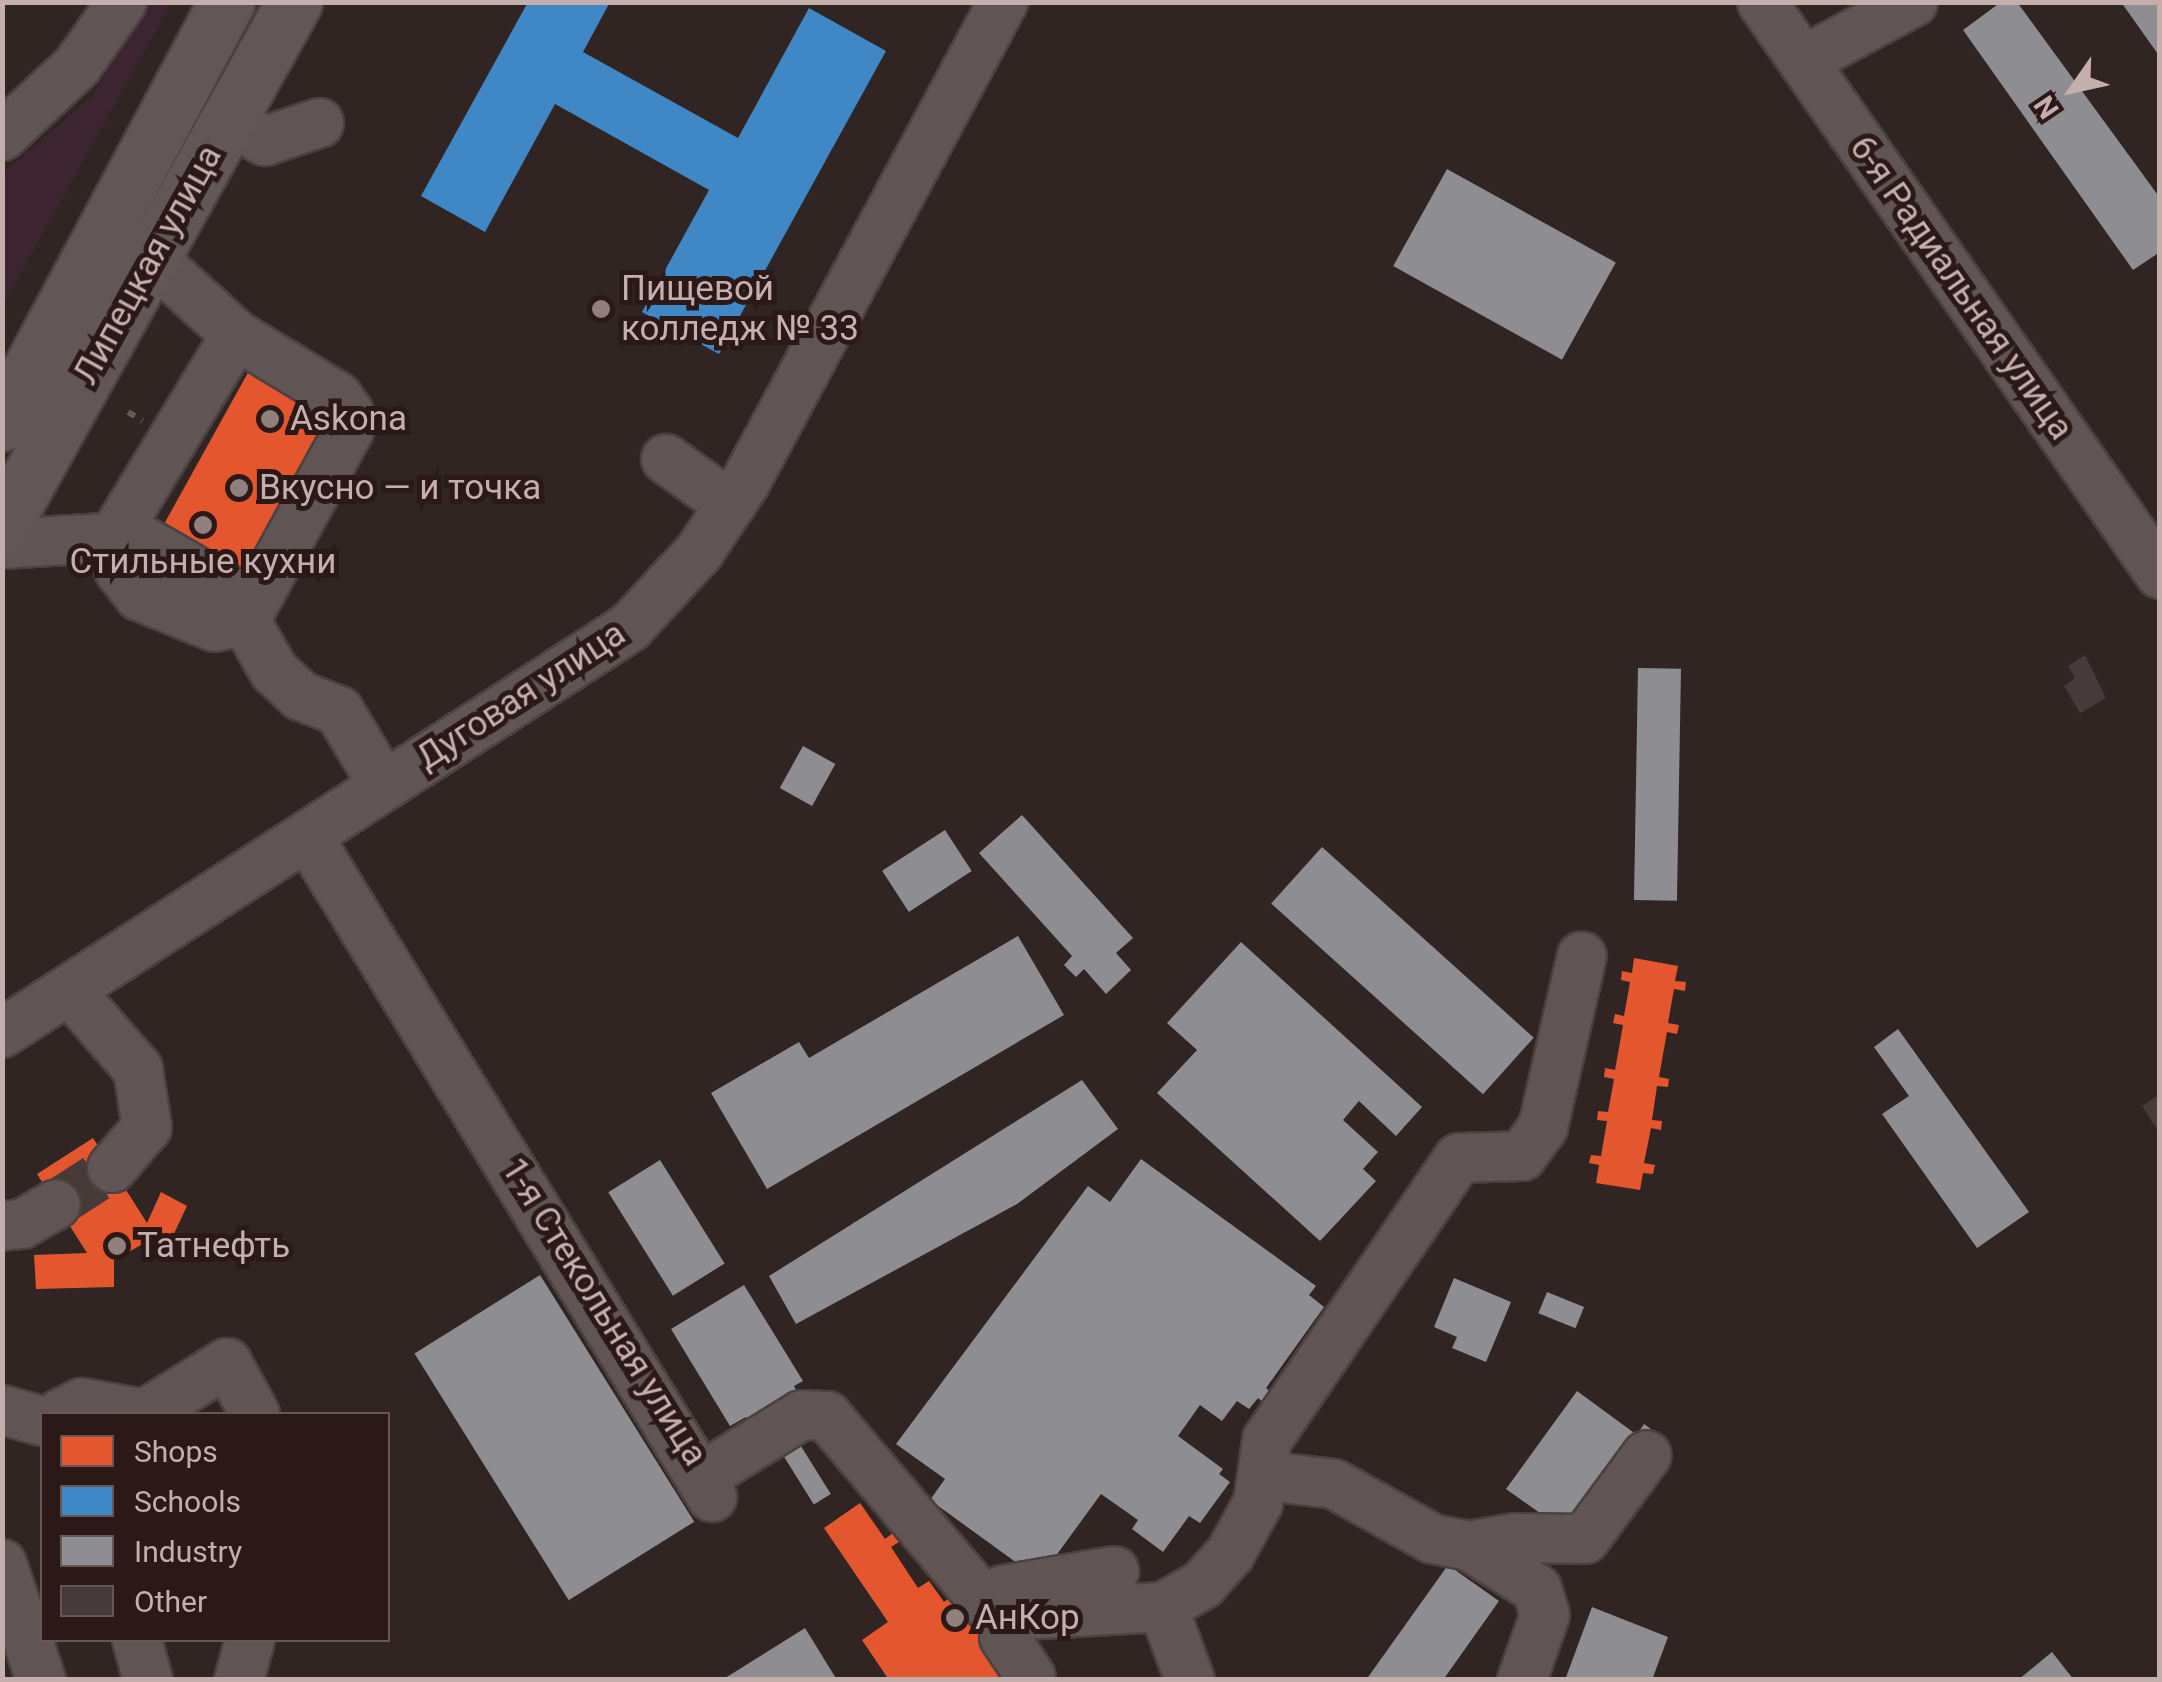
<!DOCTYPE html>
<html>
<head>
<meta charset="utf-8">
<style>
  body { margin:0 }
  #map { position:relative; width:2162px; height:1682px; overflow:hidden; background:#312524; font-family:Roboto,sans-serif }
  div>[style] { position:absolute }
  .green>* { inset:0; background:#3c2530 }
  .shops>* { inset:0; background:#e4572e; transform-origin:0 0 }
  .schools>* { inset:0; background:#3f88c5 }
  .industry>* { inset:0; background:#8d8d92; transform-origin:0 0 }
  .building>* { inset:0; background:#463b3a }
  .minor-tunnel>* { height:48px; margin-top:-24px; transform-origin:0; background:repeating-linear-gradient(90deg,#473a38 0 48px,transparent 0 72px) }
  .path>* { height:6px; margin-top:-3px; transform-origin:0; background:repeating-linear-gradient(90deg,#645958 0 8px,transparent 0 16px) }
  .roads { filter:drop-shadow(2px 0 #4b4140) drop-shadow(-2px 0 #4b4140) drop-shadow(0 2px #4b4140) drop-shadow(0 -2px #4b4140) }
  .minor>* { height:48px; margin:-24px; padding:0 24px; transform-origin:24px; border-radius:24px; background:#605554 }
  .major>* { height:55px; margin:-27.5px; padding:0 27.5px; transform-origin:27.5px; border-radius:27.5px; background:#625756 }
  .dots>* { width:28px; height:28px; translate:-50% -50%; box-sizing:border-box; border:5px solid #2b1918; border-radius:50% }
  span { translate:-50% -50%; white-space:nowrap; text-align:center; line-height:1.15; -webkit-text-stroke:10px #2b1918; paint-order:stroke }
  .street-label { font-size:35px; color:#c5afac }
  .poi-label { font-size:35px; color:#c5afac }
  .left { translate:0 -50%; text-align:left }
  .frame { position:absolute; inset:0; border:5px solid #c5afac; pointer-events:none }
  .legend { position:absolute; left:40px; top:1412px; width:350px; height:230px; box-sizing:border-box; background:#2b1918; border:2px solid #695553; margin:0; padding:12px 18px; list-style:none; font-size:30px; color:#c5afac }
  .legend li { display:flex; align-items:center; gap:20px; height:50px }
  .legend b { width:50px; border:2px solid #695553 }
  .north { position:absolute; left:2022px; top:40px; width:100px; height:100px; -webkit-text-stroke:8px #2b1918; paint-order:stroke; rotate:236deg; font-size:28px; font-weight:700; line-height:40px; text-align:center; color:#c5afac }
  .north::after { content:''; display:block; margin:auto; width:35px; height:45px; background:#c5afac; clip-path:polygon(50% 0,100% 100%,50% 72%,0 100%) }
</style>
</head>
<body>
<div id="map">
  <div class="green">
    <i style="clip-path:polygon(149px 3px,171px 3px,3px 304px,3px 173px,91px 98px)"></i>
  </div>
  <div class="shops">
    <i style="left:250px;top:369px;width:92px;height:189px;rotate:29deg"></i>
    <i style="clip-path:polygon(1634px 958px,1678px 966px,1675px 981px,1686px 982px,1685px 991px,1674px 989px,1668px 1023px,1679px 1025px,1677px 1034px,1667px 1032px,1659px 1077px,1669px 1079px,1668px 1087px,1657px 1086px,1652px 1120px,1662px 1121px,1661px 1130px,1651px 1128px,1644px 1163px,1655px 1165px,1653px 1174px,1643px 1173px,1640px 1190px,1596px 1183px,1599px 1165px,1589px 1163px,1591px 1155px,1601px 1156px,1607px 1121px,1597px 1120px,1598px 1111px,1608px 1112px,1614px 1079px,1604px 1077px,1605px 1068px,1615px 1070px,1623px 1025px,1613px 1023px,1615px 1014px,1624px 1016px,1630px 982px,1621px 980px,1622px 971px,1632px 973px)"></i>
    <i style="clip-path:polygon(93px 1138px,147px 1223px,161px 1192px,187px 1206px,163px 1257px,141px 1245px,114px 1260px,114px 1287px,36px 1289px,34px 1255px,87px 1253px,37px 1174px)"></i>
    <i style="clip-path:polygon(860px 1503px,885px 1539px,893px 1533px,899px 1542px,891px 1547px,918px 1588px,929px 1581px,944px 1602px,962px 1589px,1023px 1680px,889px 1680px,862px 1640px,888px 1622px,824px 1528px)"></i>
  </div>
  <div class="schools">
    <i style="clip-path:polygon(528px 2px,610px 2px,583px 52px,738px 138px,809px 8px,886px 51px,719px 354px,642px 312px,709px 190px,555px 104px,485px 232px,421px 196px)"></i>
  </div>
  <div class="industry">
    <i style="clip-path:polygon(2001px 2px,2017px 2px,2160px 198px,2160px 252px,2133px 270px,1963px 30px)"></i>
    <i style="clip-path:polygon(2121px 2px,2160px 2px,2160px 57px)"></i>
    <i style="left:1447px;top:169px;width:193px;height:111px;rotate:29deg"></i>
    <i style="left:1638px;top:668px;width:43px;height:232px;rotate:1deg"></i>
    <i style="left:803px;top:746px;width:37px;height:48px;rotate:29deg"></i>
    <i style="clip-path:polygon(1022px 815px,1133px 938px,1116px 953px,1131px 970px,1106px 994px,1084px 969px,1076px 977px,1064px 965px,1072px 956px,979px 853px)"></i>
    <i style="left:945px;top:830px;width:49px;height:75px;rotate:57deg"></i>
    <i style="left:1322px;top:847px;width:285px;height:76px;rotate:42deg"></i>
    <i style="clip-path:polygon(1018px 936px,1064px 1015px,767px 1189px,711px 1093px,799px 1042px,809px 1058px)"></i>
    <i style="clip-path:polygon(1241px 942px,1422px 1107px,1396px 1136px,1359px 1101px,1343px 1120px,1378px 1152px,1363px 1169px,1376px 1181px,1320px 1241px,1157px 1093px,1197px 1050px,1167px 1023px)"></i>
    <i style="clip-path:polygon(1898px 1029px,2029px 1212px,1977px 1248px,1882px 1114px,1909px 1096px,1874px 1047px)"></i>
    <i style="clip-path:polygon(1082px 1080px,1118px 1129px,1017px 1204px,796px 1324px,769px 1276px)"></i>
    <i style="clip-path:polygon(1141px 1159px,1316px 1286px,1309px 1295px,1324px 1307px,1266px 1388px,1275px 1395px,1267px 1405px,1258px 1398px,1249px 1409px,1237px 1401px,1222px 1421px,1200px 1405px,1178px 1436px,1223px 1469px,1219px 1474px,1230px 1482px,1200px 1523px,1189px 1516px,1163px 1552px,1132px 1529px,1138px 1520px,1101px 1494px,1039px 1579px,930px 1500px,945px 1479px,896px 1444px,1088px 1186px,1110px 1202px)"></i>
    <i style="left:660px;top:1160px;width:122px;height:61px;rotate:58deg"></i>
    <i style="left:540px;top:1275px;width:291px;height:148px;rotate:58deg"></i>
    <i style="clip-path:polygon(1454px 1278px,1511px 1302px,1486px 1362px,1452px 1348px,1457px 1337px,1434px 1327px)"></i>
    <i style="clip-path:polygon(744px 1285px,803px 1381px,794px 1386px,799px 1395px,751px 1425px,746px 1417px,730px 1426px,671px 1329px)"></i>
    <i style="left:1547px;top:1292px;width:40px;height:23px;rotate:22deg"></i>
    <i style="clip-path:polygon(1577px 1391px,1637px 1435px,1644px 1424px,1666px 1440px,1581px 1533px,1554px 1523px,1506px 1489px)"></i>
    <i style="left:799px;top:1443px;width:60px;height:20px;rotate:58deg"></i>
    <i style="clip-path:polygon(1448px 1565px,1499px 1601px,1443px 1680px,1366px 1680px)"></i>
    <i style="clip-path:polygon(1592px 1607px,1668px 1637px,1652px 1680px,1565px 1680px)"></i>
    <i style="clip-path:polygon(805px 1628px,837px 1680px,722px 1680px)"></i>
    <i style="clip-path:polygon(2052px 1652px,2074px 1680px,2018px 1680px)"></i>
  </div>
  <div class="building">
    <i style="clip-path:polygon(2085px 655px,2106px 698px,2080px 713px,2064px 686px,2075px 678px,2068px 666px)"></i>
    <i style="clip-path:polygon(2160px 1094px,2160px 1134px,2142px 1106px)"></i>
  </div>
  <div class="minor-tunnel">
    <i style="left:56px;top:1204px;width:67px;rotate:-32.7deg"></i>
  </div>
  <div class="path">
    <i style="left:128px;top:412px;width:17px;rotate:31deg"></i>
  </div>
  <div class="roads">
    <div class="minor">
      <i style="left:1762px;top:2px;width:697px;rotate:55.17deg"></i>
      <i style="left:1803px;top:61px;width:125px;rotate:-28.2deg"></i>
      <i style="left:229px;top:120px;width:42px;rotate:30.3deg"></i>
      <i style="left:265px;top:141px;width:57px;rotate:-18.4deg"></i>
      <i style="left:2px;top:136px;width:103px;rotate:-43deg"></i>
      <i style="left:77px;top:66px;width:78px;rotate:-54.9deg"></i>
      <i style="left:236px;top:335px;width:232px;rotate:121.2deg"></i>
      <i style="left:116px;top:533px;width:37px;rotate:85deg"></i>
      <i style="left:119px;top:570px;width:33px;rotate:52deg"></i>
      <i style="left:139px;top:596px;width:82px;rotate:22.2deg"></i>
      <i style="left:215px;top:627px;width:31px;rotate:-13deg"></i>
      <i style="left:245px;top:620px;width:33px;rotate:-61deg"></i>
      <i style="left:666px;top:459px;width:79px;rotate:35.7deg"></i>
      <i style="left:2px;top:544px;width:133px;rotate:-3.4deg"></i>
      <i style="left:135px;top:536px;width:126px;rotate:30deg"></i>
      <i style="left:244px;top:599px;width:19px;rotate:-25deg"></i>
      <i style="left:261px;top:591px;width:183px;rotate:-61.3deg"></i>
      <i style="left:349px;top:430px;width:17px;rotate:-90deg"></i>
      <i style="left:349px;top:413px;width:19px;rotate:-125deg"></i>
      <i style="left:338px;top:397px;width:119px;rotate:-148.7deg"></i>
      <i style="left:236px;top:335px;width:114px;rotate:-137.5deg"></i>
      <i style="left:245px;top:620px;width:59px;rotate:60.4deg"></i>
      <i style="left:274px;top:671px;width:37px;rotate:43deg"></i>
      <i style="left:301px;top:696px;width:41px;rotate:21.5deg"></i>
      <i style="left:339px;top:711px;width:87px;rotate:59deg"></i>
      <i style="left:308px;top:837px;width:774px;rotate:58.53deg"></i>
      <i style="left:69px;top:990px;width:105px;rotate:48.9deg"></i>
      <i style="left:138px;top:1069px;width:59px;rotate:81.2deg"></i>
      <i style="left:147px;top:1127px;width:54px;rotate:130.5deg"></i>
      <i style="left:2px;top:1033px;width:748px;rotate:-32.88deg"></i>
      <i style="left:630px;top:627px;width:102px;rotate:-47.4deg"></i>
      <i style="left:699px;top:552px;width:83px;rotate:-56.3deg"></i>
      <i style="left:745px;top:483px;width:546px;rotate:-61.79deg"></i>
      <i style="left:2px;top:1226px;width:20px;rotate:-6deg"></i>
      <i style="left:22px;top:1224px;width:39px;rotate:-30deg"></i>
      <i style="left:2px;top:1410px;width:41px;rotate:15.4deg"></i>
      <i style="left:60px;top:1414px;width:25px;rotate:-27deg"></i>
      <i style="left:82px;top:1403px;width:64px;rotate:9.9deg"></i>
      <i style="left:145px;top:1414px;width:97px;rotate:-31.9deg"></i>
      <i style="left:227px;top:1363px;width:58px;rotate:61.2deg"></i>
      <i style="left:1266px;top:1476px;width:68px;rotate:6.7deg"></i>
      <i style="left:1334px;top:1484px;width:113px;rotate:29.1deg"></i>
      <i style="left:1433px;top:1539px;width:37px;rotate:11deg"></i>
      <i style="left:1469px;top:1546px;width:47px;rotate:-9.9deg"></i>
      <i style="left:1515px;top:1538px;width:70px;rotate:0.8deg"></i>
      <i style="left:1585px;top:1539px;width:104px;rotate:-53.6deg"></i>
      <i style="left:700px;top:1478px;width:120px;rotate:-31.7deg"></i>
      <i style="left:802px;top:1415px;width:25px;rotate:2deg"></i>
      <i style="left:827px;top:1416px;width:249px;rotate:49.7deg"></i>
      <i style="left:988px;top:1606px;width:22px;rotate:27deg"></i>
      <i style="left:1008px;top:1616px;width:155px;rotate:-3.3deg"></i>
      <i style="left:1163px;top:1607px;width:45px;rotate:-29.4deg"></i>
      <i style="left:1202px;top:1585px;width:42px;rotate:-47.9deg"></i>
      <i style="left:1230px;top:1554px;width:58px;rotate:-61.2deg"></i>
      <i style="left:1258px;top:1503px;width:64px;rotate:-81.9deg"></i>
      <i style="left:1267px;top:1440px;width:341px;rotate:-55.8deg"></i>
      <i style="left:1459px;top:1158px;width:63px;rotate:-1.8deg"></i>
      <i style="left:1522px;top:1156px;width:36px;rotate:-54deg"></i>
      <i style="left:1543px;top:1127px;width:175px;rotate:-77.2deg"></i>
      <i style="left:1469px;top:1546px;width:80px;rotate:32.3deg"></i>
      <i style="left:1537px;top:1589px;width:27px;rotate:73deg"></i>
      <i style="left:1545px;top:1615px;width:69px;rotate:109.5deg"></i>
      <i style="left:2px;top:1564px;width:122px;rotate:71.4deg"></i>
      <i style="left:988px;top:1606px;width:22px;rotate:-47deg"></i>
      <i style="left:1003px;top:1590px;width:113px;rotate:-9.7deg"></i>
      <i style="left:1163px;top:1607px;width:78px;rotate:69.7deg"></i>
      <i style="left:1008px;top:1616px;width:21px;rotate:101deg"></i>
      <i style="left:1004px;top:1637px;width:48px;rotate:56deg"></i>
      <i style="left:137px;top:1640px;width:41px;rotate:74.6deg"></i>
      <i style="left:239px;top:1680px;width:41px;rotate:-74.6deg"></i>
    </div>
    <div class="major">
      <i style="left:2px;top:423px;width:477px;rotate:-61.9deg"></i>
      <i style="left:2px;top:527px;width:601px;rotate:-60.92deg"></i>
    </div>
  </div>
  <div class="dots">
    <i style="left:601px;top:309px;background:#917f7c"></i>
    <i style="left:270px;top:419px;background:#917f7c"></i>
    <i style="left:239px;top:488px;background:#917f7c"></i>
    <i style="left:203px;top:525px;background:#917f7c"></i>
    <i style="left:117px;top:1246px;background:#917f7c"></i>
    <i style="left:955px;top:1618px;background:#917f7c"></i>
  </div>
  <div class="street-label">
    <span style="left:148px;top:265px;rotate:-61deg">Липецкая улица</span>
    <span style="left:1961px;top:288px;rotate:55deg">6-я Радиальная улица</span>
    <span style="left:521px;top:696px;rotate:-33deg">Дуговая улица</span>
    <span style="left:604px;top:1312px;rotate:58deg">1-я Стекольная улица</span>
  </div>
  <div class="poi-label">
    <span class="left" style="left:621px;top:309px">Пищевой<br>колледж № 33</span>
    <span class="left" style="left:290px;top:419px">Askona</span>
    <span class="left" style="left:259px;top:488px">Вкусно — и точка</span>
    <span style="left:203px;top:562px">Стильные кухни</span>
    <span class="left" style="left:137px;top:1246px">Татнефть</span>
    <span class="left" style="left:975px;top:1618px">АнКор</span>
  </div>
  <div class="frame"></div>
  <ul class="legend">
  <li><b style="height:28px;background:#e4572e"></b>Shops</li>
  <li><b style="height:28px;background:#3f88c5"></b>Schools</li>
  <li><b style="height:28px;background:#8d8d92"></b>Industry</li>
  <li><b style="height:28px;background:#463b3a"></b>Other</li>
  </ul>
  <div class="north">N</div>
</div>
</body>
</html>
